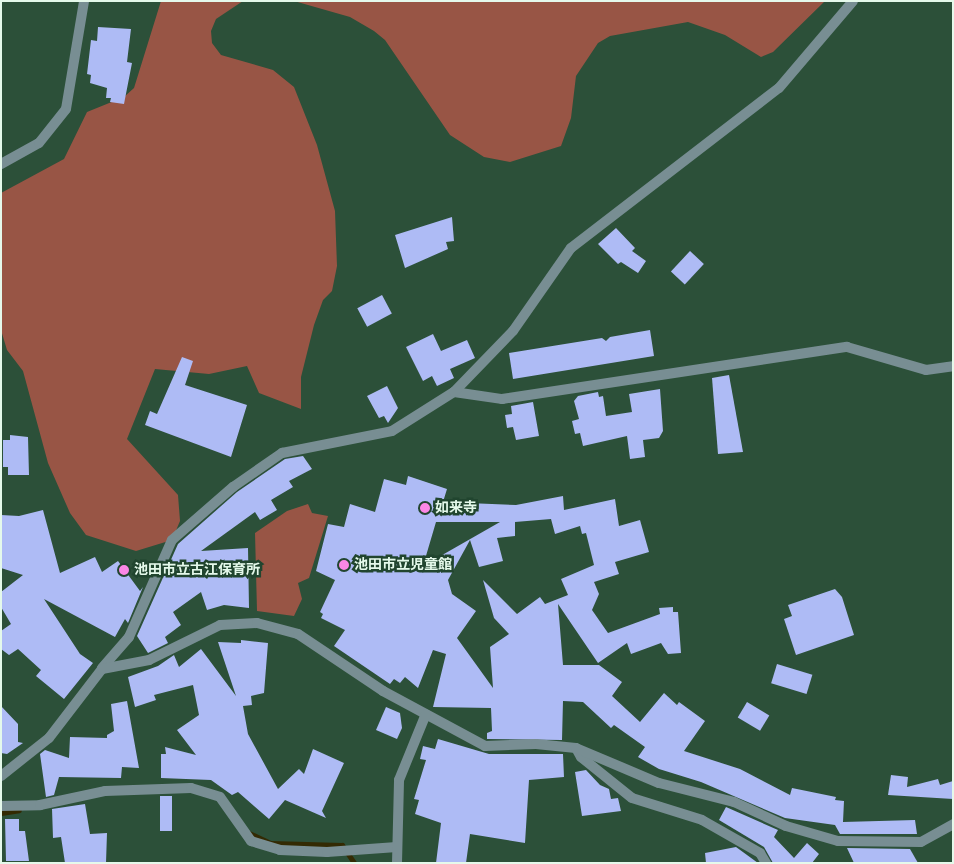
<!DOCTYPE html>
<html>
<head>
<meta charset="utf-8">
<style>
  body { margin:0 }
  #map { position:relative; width:954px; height:864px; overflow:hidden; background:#2c5039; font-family:"Nunito Sans","Noto Sans JP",sans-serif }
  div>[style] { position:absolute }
  .green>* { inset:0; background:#985545 }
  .stream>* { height:5px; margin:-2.5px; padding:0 2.5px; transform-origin:2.5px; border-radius:2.5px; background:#332a03 }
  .building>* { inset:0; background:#aebbf5; transform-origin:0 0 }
  .minor>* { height:10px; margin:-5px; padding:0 5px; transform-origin:5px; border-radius:5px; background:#788e93 }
  .dots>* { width:14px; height:14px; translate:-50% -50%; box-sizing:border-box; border:2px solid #21452f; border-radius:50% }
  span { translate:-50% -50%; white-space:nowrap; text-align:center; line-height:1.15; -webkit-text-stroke:5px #21452f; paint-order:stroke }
  .poi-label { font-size:14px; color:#e5f9eb; font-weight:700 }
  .left { translate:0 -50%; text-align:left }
  .frame { position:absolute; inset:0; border:2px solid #e5f9eb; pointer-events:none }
</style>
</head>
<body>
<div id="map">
  <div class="green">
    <i style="clip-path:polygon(161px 1px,243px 1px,216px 19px,211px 31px,212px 43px,221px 55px,273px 70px,294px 87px,317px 145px,335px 211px,337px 266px,332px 291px,323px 300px,314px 325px,301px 377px,301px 409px,259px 393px,247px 366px,209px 374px,155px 369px,127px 439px,178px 495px,180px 521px,172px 540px,136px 551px,86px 535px,70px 513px,48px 463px,23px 371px,7px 350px,1px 330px,1px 193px,64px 159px,87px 112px,124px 97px,134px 88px)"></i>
    <i style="clip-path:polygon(294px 1px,825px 1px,773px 52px,761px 57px,725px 35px,688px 22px,610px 36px,598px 43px,576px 76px,571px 118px,561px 146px,510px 162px,484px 157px,450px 135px,385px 40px,374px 31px,350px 17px)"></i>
    <i style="clip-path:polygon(308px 504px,312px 513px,328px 516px,309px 578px,298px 583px,302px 599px,294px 616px,257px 611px,255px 533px,287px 511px)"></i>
  </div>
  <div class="stream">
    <i style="left:1px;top:813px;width:18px;rotate:-9deg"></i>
    <i style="left:249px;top:833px;width:23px;rotate:25deg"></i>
    <i style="left:270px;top:843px;width:72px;rotate:1.6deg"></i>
    <i style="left:342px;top:845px;width:22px;rotate:56deg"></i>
  </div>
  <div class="building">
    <i style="clip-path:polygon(98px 27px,131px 29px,127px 62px,132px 63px,124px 104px,110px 102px,111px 98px,106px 98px,107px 88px,90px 83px,91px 75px,87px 74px,91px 40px,97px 41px)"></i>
    <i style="clip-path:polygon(452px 217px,454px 241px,446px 242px,448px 249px,405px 268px,395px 235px)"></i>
    <i style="clip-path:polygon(616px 228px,635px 248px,632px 251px,646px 261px,638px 273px,621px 262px,618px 264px,598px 244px)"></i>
    <i style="left:690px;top:251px;width:19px;height:28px;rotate:43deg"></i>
    <i style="left:382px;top:295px;width:21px;height:28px;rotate:62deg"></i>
    <i style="clip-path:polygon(650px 330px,654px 356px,513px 379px,509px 353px,602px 338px,606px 341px,610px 337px)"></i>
    <i style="clip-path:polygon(433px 334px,441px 351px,467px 340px,475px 358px,450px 369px,454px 378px,437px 386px,432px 376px,423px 381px,406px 347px)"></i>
    <i style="clip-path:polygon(182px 357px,193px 361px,185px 385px,247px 405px,231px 457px,145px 425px,150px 411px,157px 414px)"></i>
    <i style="clip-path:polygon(729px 375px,743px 452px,718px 454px,712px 378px)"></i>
    <i style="clip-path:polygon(387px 386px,398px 408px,388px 423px,384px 416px,379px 418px,367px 396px)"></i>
    <i style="clip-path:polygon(660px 389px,663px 431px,659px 438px,643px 440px,645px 457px,630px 459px,627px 436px,583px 446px,580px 433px,575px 434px,572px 421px,579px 419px,574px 401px,578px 396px,598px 392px,599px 397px,603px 396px,606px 416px,632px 412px,629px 394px)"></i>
    <i style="clip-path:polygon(533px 402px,539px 436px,516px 440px,513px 427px,507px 428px,505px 415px,512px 414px,511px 406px)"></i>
    <i style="clip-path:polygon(10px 435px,28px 437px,29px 475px,8px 475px,8px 467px,3px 467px,3px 440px,10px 440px)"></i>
    <i style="clip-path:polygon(303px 456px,312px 469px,289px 481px,293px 487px,271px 500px,277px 510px,260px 520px,255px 512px,201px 551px,248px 548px,249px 608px,224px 605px,207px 610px,201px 592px,173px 612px,181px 625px,165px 637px,168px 643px,148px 653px,137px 636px,178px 544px,237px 492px,285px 459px)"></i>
    <i style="clip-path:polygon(evenodd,408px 476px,447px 489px,443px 502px,516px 505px,563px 496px,564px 510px,615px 499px,619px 526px,640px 520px,649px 552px,615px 562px,619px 574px,594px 582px,599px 594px,592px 610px,608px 633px,660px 614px,659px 608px,673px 607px,673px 612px,678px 612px,681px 653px,668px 654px,661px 643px,631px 654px,627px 643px,598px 663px,558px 604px,563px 665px,599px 665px,622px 682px,612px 696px,640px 722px,664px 693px,677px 705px,679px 702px,705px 721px,684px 751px,740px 769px,790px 795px,792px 788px,836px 797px,835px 800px,844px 801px,843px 822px,915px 820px,917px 834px,840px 834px,835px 825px,785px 818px,701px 782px,659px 769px,638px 757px,645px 747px,614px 725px,611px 728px,583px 702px,563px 701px,562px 740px,487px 739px,487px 733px,492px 731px,491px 708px,433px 707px,446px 654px,433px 650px,418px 688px,405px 677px,400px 683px,394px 679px,390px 684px,334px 646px,345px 630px,321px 618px,323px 614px,320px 612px,335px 580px,316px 571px,328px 524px,344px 527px,350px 504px,375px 512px,384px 479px,406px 485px,408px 476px,551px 519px,555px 534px,580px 526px,582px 534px,586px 533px,594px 565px,561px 579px,568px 595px,545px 604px,540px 597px,517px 614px,483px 580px,494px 618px,509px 634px,490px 647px,493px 688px,457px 638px,476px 611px,452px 594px,448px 580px,470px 540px,479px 567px,503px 561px,497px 538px,515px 536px,515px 522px,551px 519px,408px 476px,436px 522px,500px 522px,423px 566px,436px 522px)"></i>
    <i style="clip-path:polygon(43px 510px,60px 573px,95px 557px,102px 572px,118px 561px,140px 591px,143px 587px,128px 623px,125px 619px,115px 637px,44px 599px,80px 654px,93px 663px,64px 699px,36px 676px,41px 670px,18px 649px,9px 655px,1px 649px,1px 631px,11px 624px,1px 607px,1px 592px,23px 575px,1px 568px,1px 515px,19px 516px)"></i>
    <i style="clip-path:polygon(835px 589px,842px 597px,854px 635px,796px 655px,784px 619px,792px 616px,788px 605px)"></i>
    <i style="clip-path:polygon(241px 640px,268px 643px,264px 693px,251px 696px,252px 705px,243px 706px,248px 734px,278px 789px,299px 769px,304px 774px,313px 749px,344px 763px,322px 811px,326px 818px,285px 800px,269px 819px,238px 792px,232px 795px,211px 780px,161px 778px,161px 754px,166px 754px,165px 747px,196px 755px,177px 730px,199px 715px,193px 685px,154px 695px,156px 700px,135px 707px,128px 677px,158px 666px,174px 655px,179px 667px,201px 649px,236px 696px,218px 642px,241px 643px)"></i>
    <i style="left:777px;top:664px;width:37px;height:20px;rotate:17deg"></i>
    <i style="clip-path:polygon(127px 701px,139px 768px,122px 767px,121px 778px,59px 777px,54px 795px,46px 797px,40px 754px,45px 750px,69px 758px,70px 737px,107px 738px,107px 735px,114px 731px,111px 704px)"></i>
    <i style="left:747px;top:702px;width:26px;height:18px;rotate:31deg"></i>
    <i style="clip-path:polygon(1px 706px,18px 724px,18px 742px,23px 743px,7px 754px,1px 753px)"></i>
    <i style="clip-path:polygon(386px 707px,400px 713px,402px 728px,397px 739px,376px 730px)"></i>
    <i style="clip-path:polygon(438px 739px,489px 754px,563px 754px,564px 777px,529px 780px,525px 843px,470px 834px,466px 863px,436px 863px,441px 823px,415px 814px,419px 800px,414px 799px,426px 760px,420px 759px,423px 746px,435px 749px)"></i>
    <i style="clip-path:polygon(586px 770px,600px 785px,609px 789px,611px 799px,618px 798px,621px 811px,582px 816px,575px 772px)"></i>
    <i style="clip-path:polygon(891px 775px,908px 777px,907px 787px,938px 779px,940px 785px,953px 781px,953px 799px,888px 795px)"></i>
    <i style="left:160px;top:796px;width:12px;height:35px"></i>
    <i style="clip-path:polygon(85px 804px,90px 834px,107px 833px,106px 863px,65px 863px,61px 837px,53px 838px,52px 809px)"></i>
    <i style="clip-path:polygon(726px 807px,778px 830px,774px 837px,794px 858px,807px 843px,819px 854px,812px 863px,773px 863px,764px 847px,719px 820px)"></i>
    <i style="clip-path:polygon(5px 819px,19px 819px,19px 831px,25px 831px,29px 861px,6px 861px)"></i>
    <i style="clip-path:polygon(736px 847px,758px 863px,706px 863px,705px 853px)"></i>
    <i style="clip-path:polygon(847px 848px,910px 849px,918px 863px,854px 863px)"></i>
  </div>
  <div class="minor">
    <i style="left:1px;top:164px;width:43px;rotate:-28.9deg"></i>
    <i style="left:39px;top:143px;width:43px;rotate:-51.5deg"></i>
    <i style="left:66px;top:109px;width:109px;rotate:-80.5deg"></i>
    <i style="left:454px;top:392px;width:49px;rotate:8.3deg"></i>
    <i style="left:502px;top:399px;width:349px;rotate:-8.6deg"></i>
    <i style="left:847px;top:347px;width:82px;rotate:16.2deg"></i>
    <i style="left:926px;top:370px;width:27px;rotate:-8deg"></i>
    <i style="left:102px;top:668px;width:41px;rotate:-48.9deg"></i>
    <i style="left:129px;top:637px;width:106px;rotate:-66.1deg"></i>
    <i style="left:172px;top:540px;width:81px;rotate:-41deg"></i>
    <i style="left:233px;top:487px;width:60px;rotate:-34.8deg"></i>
    <i style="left:282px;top:453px;width:112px;rotate:-11.3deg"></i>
    <i style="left:392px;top:431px;width:73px;rotate:-32.2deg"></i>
    <i style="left:454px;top:392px;width:85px;rotate:-46deg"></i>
    <i style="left:513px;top:331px;width:101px;rotate:-55.1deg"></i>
    <i style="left:571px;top:248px;width:262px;rotate:-37.6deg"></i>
    <i style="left:779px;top:88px;width:114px;rotate:-49.6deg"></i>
    <i style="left:576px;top:748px;width:10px;rotate:61deg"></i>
    <i style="left:581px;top:757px;width:65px;rotate:38.8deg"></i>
    <i style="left:632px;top:798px;width:73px;rotate:17.4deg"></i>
    <i style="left:702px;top:820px;width:67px;rotate:29.6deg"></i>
    <i style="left:760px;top:853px;width:12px;rotate:59deg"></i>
    <i style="left:1px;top:776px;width:61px;rotate:-38.4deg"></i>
    <i style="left:49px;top:738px;width:87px;rotate:-52.5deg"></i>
    <i style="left:102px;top:669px;width:48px;rotate:-10.8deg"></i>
    <i style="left:149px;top:660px;width:79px;rotate:-26.2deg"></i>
    <i style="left:220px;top:625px;width:37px;rotate:-3deg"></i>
    <i style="left:257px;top:623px;width:42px;rotate:15deg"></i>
    <i style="left:298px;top:634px;width:102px;rotate:33.8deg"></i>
    <i style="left:383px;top:691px;width:116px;rotate:28.3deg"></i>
    <i style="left:485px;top:746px;width:51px;rotate:-2.2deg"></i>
    <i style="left:536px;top:744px;width:40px;rotate:5.7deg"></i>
    <i style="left:576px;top:748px;width:90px;rotate:22.9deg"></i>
    <i style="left:659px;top:783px;width:77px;rotate:14.2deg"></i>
    <i style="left:734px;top:802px;width:57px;rotate:24.8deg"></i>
    <i style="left:786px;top:826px;width:54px;rotate:16.1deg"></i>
    <i style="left:838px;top:841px;width:83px;rotate:0.7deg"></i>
    <i style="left:921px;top:842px;width:37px;rotate:-29deg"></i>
    <i style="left:1px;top:806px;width:39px;rotate:-1deg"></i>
    <i style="left:40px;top:805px;width:66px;rotate:-12.2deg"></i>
    <i style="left:105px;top:791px;width:86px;rotate:-2deg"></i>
    <i style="left:191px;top:788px;width:30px;rotate:17deg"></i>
    <i style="left:220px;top:797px;width:54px;rotate:54.8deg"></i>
    <i style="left:251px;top:841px;width:30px;rotate:17deg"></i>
    <i style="left:280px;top:850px;width:47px;rotate:2.4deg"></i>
    <i style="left:327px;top:852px;width:70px;rotate:-4.1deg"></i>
    <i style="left:397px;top:863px;width:83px;rotate:-88.6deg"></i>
    <i style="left:399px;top:780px;width:71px;rotate:-67.8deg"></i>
  </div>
  <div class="dots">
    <i style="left:425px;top:508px;background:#fb87e5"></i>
    <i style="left:344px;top:565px;background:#fb87e5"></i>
    <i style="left:124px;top:570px;background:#fb87e5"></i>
  </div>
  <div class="poi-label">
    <span class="left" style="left:435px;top:508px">如来寺</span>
    <span class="left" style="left:354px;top:565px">池田市立児童館</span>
    <span class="left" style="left:134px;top:570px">池田市立古江保育所</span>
  </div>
  <div class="frame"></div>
</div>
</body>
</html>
